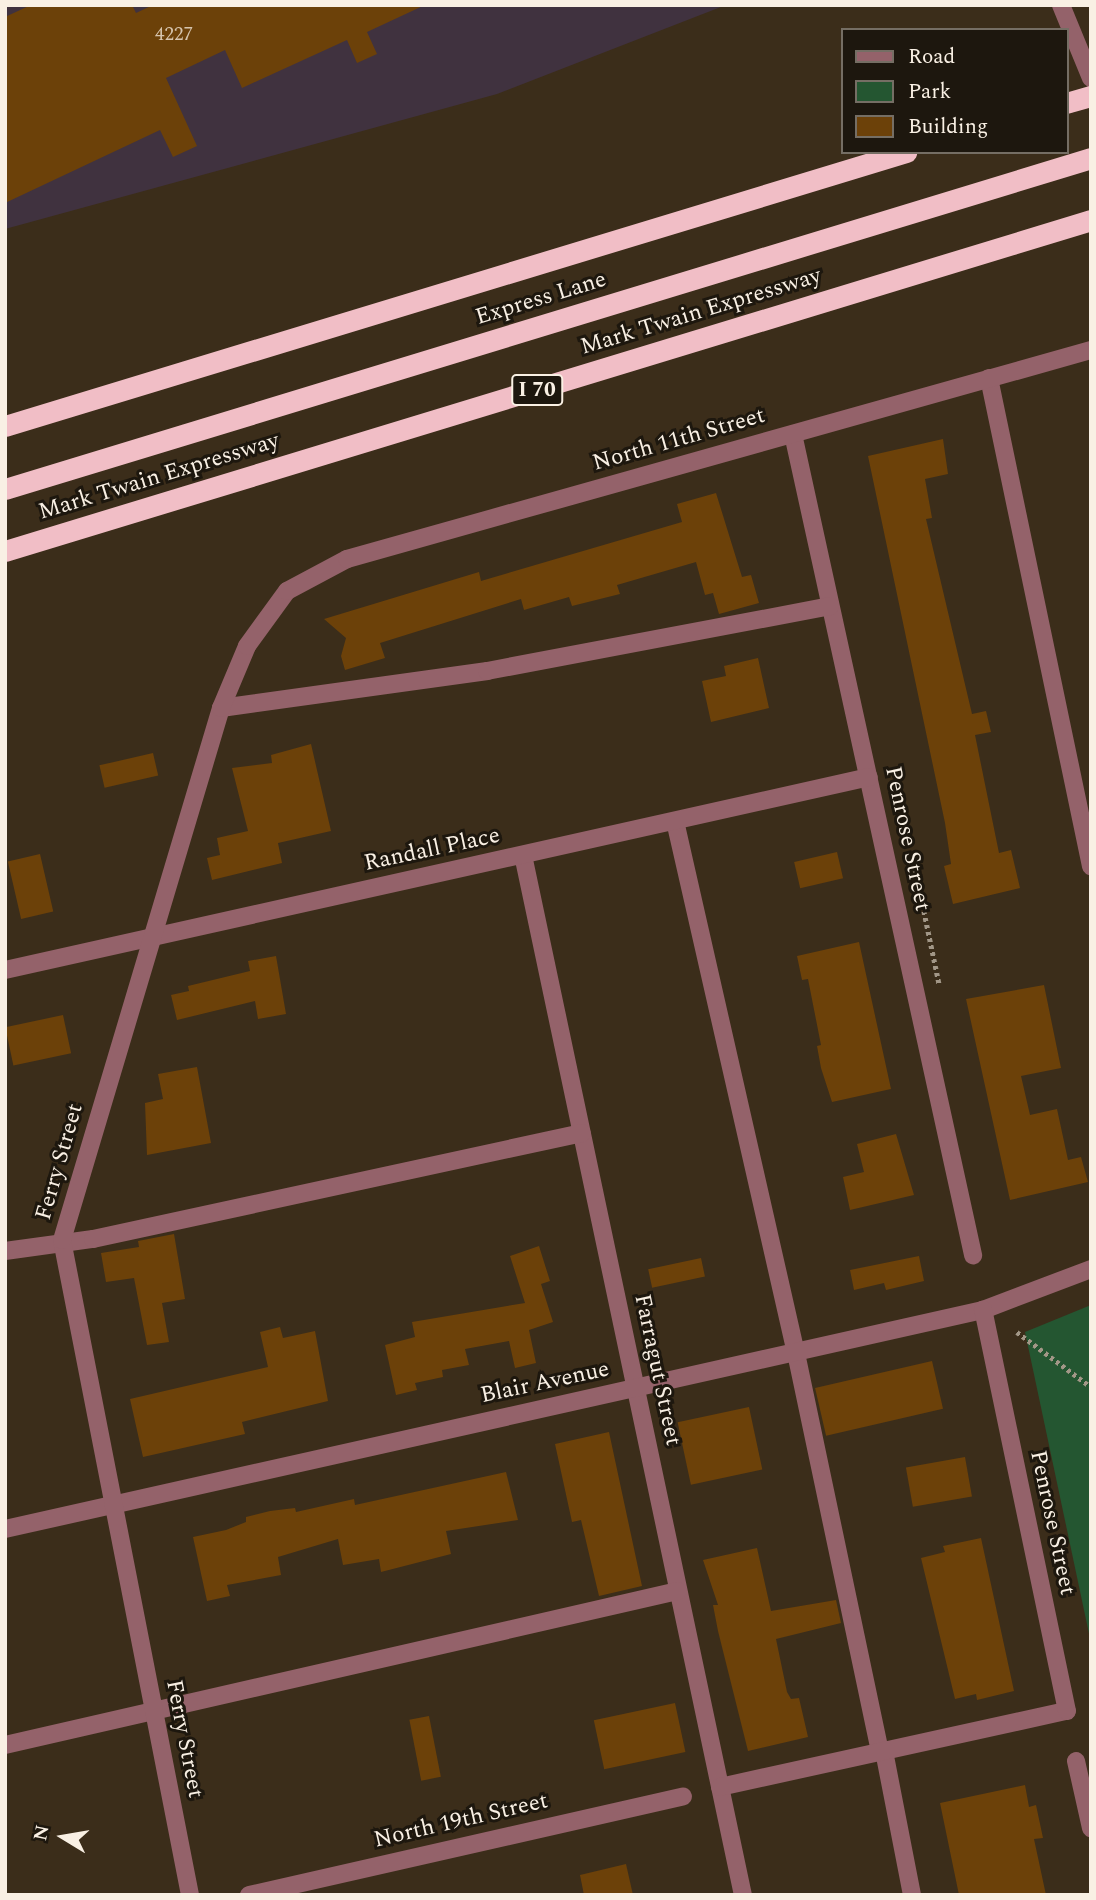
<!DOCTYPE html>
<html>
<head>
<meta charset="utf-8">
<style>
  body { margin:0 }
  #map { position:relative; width:1096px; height:1900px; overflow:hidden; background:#3b2d1a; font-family:Spectral,serif }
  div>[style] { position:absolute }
  .industrial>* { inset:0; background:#40323f }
  .green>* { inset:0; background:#245631 }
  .building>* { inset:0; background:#6c4109; transform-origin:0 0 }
  .path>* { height:4.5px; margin-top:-2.25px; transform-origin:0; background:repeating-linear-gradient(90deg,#a29787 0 3.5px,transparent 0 7px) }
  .minor>* { height:18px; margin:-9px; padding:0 9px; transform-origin:9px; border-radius:9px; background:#94626a }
  .highway>* { height:21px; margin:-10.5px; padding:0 10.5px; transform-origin:10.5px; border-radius:10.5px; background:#f1bec6 }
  span { translate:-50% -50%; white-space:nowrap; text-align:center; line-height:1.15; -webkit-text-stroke:6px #1d170e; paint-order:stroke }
  .number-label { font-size:19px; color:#d6c4ad }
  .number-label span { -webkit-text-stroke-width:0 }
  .shield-label span { padding:2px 5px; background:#1d170e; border:2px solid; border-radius:5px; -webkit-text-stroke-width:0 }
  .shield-label { font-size:21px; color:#f9f0e4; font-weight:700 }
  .street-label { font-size:23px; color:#f9f0e4 }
  .frame { position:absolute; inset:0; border:7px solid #f9f0e4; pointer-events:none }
  .legend { position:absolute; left:841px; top:28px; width:228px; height:126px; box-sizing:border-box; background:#1d170e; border:2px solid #756e64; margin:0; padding:9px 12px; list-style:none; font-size:21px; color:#f9f0e4 }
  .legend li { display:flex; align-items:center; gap:14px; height:35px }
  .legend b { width:35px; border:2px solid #756e64 }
  .north { position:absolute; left:28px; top:1802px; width:70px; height:70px; -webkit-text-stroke:5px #1d170e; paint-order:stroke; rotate:281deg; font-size:19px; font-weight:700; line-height:28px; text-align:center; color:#f9f0e4 }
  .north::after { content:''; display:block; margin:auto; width:24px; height:32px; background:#f9f0e4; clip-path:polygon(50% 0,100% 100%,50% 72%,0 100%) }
</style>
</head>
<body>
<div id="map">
  <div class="industrial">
    <i style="clip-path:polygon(5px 5px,726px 5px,497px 94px,5px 229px)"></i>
  </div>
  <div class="green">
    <i style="clip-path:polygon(1091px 1305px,1091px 1643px,1025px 1332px)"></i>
  </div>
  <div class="building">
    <i style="clip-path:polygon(31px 5px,132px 5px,136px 13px,153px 5px,425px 5px,367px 32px,377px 54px,357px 63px,347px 40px,242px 88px,225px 50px,166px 78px,197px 146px,173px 157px,160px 130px,5px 203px,5px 17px)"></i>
    <i style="clip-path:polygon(943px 439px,948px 474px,925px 479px,932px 518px,926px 519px,972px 714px,986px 711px,991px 732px,975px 735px,999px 853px,1011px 850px,1020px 888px,953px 904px,944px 866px,951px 864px,945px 823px,868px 456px)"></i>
    <i style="clip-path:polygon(716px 493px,742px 577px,751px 575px,759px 603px,719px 614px,713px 593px,705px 595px,696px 562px,617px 585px,620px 594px,572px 606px,569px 597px,524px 610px,521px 599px,380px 643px,385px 658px,345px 670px,341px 656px,346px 638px,324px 619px,479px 572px,481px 581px,682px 522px,677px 504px)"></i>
    <i style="clip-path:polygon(758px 658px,769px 708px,711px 722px,702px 681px,726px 676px,724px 666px)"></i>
    <i style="clip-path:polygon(311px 744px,331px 831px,278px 843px,282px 863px,212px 880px,207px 858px,220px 855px,217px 838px,248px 831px,232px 768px,272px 763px,271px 755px)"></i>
    <i style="left:153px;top:753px;width:23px;height:55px;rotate:77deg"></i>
    <i style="left:837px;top:852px;width:27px;height:44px;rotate:77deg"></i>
    <i style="left:40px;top:854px;width:59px;height:33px;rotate:77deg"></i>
    <i style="clip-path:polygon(859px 942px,891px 1089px,832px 1102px,821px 1068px,817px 1046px,821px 1045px,808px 979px,802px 980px,797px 956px)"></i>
    <i style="clip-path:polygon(276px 956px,286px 1014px,258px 1019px,255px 1001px,177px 1020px,171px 995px,189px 991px,188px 986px,250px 971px,248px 961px)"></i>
    <i style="clip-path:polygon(1044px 985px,1061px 1068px,1021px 1076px,1030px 1115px,1057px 1109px,1068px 1160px,1081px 1157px,1088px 1182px,1010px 1200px,966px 999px)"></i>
    <i style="left:63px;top:1015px;width:39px;height:59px;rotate:78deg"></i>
    <i style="clip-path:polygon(197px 1067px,211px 1143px,147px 1155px,145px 1103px,163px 1099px,158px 1074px)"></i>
    <i style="clip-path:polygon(896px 1134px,914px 1195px,850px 1210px,843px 1177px,864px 1172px,857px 1144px)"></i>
    <i style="clip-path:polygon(174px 1234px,185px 1299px,162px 1303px,169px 1342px,147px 1345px,134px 1278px,106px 1282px,101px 1253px,139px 1247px,138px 1241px)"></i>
    <i style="clip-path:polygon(539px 1246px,550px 1281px,541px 1284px,553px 1322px,529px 1330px,536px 1363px,515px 1368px,509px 1341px,465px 1349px,469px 1365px,442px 1370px,443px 1377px,415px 1383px,417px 1390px,396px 1395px,385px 1345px,415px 1337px,412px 1322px,525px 1303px,510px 1256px)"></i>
    <i style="clip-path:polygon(919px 1256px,924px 1281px,886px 1290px,884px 1283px,854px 1290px,850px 1270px)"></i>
    <i style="left:701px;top:1258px;width:19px;height:54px;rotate:78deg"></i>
    <i style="clip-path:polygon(280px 1327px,283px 1338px,315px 1331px,328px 1401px,242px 1422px,245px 1434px,143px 1457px,130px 1399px,268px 1367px,260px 1332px)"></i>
    <i style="left:932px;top:1361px;width:49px;height:120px;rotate:77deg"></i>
    <i style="left:749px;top:1407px;width:64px;height:73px;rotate:78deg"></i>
    <i style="clip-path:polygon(609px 1432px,642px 1586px,599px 1596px,581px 1520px,572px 1522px,555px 1444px)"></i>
    <i style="left:965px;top:1457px;width:40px;height:60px;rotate:80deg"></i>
    <i style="clip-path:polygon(506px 1472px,518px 1520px,446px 1531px,451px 1554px,381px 1572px,379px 1559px,343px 1565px,338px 1539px,278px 1557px,281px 1575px,227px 1585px,230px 1596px,207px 1601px,193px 1537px,226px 1530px,246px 1522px,246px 1517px,270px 1511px,295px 1508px,296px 1512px,354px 1499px,355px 1505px)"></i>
    <i style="clip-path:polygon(981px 1538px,1014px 1691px,977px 1700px,976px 1694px,955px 1699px,921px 1558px,945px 1552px,943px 1546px)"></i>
    <i style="clip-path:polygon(757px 1548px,771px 1611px,836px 1600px,841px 1623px,776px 1639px,787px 1692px,791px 1699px,799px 1698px,808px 1737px,748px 1751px,718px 1631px,713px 1605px,718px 1605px,703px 1560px)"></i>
    <i style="left:675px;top:1703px;width:50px;height:83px;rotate:78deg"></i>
    <i style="left:429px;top:1716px;width:62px;height:20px;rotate:79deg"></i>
    <i style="clip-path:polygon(1025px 1785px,1029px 1807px,1036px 1805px,1043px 1838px,1034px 1839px,1046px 1895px,959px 1895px,940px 1803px)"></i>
    <i style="clip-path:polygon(626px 1864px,633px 1895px,584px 1895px,580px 1875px)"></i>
  </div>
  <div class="path">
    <i style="left:914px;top:863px;width:123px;rotate:78.2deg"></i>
    <i style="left:1017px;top:1332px;width:92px;rotate:36.6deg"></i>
  </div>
  <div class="minor">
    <i style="left:1061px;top:5px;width:79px;rotate:67.7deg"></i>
    <i style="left:989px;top:378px;width:499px;rotate:78.2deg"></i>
    <i style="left:793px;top:434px;width:841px;rotate:77.63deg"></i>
    <i style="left:221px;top:708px;width:269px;rotate:-7.9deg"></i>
    <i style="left:487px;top:671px;width:349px;rotate:-10.7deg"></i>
    <i style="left:675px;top:821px;width:546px;rotate:77.19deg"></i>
    <i style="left:796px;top:1353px;width:408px;rotate:78.1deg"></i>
    <i style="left:523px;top:855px;width:1063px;rotate:78.06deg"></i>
    <i style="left:5px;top:970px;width:885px;rotate:-12.59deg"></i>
    <i style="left:5px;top:1251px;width:89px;rotate:-7.8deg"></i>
    <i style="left:93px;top:1239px;width:500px;rotate:-12.23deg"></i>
    <i style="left:5px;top:1529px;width:1002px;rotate:-12.62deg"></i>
    <i style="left:983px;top:1310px;width:116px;rotate:-20.8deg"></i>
    <i style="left:5px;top:1745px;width:690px;rotate:-12.89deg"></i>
    <i style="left:884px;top:1751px;width:147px;rotate:79deg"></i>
    <i style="left:1076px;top:1761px;width:69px;rotate:77.4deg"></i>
    <i style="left:720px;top:1787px;width:355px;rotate:-12.4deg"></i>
    <i style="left:1067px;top:1711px;width:410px;rotate:-101.8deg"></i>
    <i style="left:190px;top:1895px;width:667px;rotate:-101.06deg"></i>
    <i style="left:62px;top:1240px;width:555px;rotate:-73.36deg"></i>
    <i style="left:221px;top:708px;width:67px;rotate:-67.2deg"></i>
    <i style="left:247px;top:646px;width:68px;rotate:-54deg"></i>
    <i style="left:287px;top:591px;width:68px;rotate:-28.1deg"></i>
    <i style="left:347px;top:559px;width:773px;rotate:-15.69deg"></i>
    <i style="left:249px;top:1895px;width:445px;rotate:-12.8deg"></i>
  </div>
  <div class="highway">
    <i style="left:1066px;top:103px;width:26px;rotate:-16deg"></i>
    <i style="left:5px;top:426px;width:942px;rotate:-16.91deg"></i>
    <i style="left:5px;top:489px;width:1135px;rotate:-16.95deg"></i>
    <i style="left:5px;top:551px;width:1135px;rotate:-16.95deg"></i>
  </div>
  <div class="number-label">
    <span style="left:174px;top:35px">4227</span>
  </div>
  <div class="shield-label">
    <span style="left:537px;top:390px">I 70</span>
  </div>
  <div class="street-label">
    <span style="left:541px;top:299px;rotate:-17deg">Express Lane</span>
    <span style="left:701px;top:312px;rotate:-17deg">Mark Twain Expressway</span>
    <span style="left:679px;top:440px;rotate:-16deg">North 11th Street</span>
    <span style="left:159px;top:477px;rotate:-17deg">Mark Twain Expressway</span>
    <span style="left:907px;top:839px;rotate:78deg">Penrose Street</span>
    <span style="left:432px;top:850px;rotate:-12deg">Randall Place</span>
    <span style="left:60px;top:1162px;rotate:-74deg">Ferry Street</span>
    <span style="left:657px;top:1370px;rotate:78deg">Farragut Street</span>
    <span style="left:545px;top:1383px;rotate:-12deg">Blair Avenue</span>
    <span style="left:1052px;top:1523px;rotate:78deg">Penrose Street</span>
    <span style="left:184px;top:1739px;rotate:79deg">Ferry Street</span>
    <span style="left:461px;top:1821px;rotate:-13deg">North 19th Street</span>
  </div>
  <div class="frame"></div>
  <ul class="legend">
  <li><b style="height:9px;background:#94626a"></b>Road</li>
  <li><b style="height:19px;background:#245631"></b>Park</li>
  <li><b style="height:19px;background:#6c4109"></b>Building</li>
  </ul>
  <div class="north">N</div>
</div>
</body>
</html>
